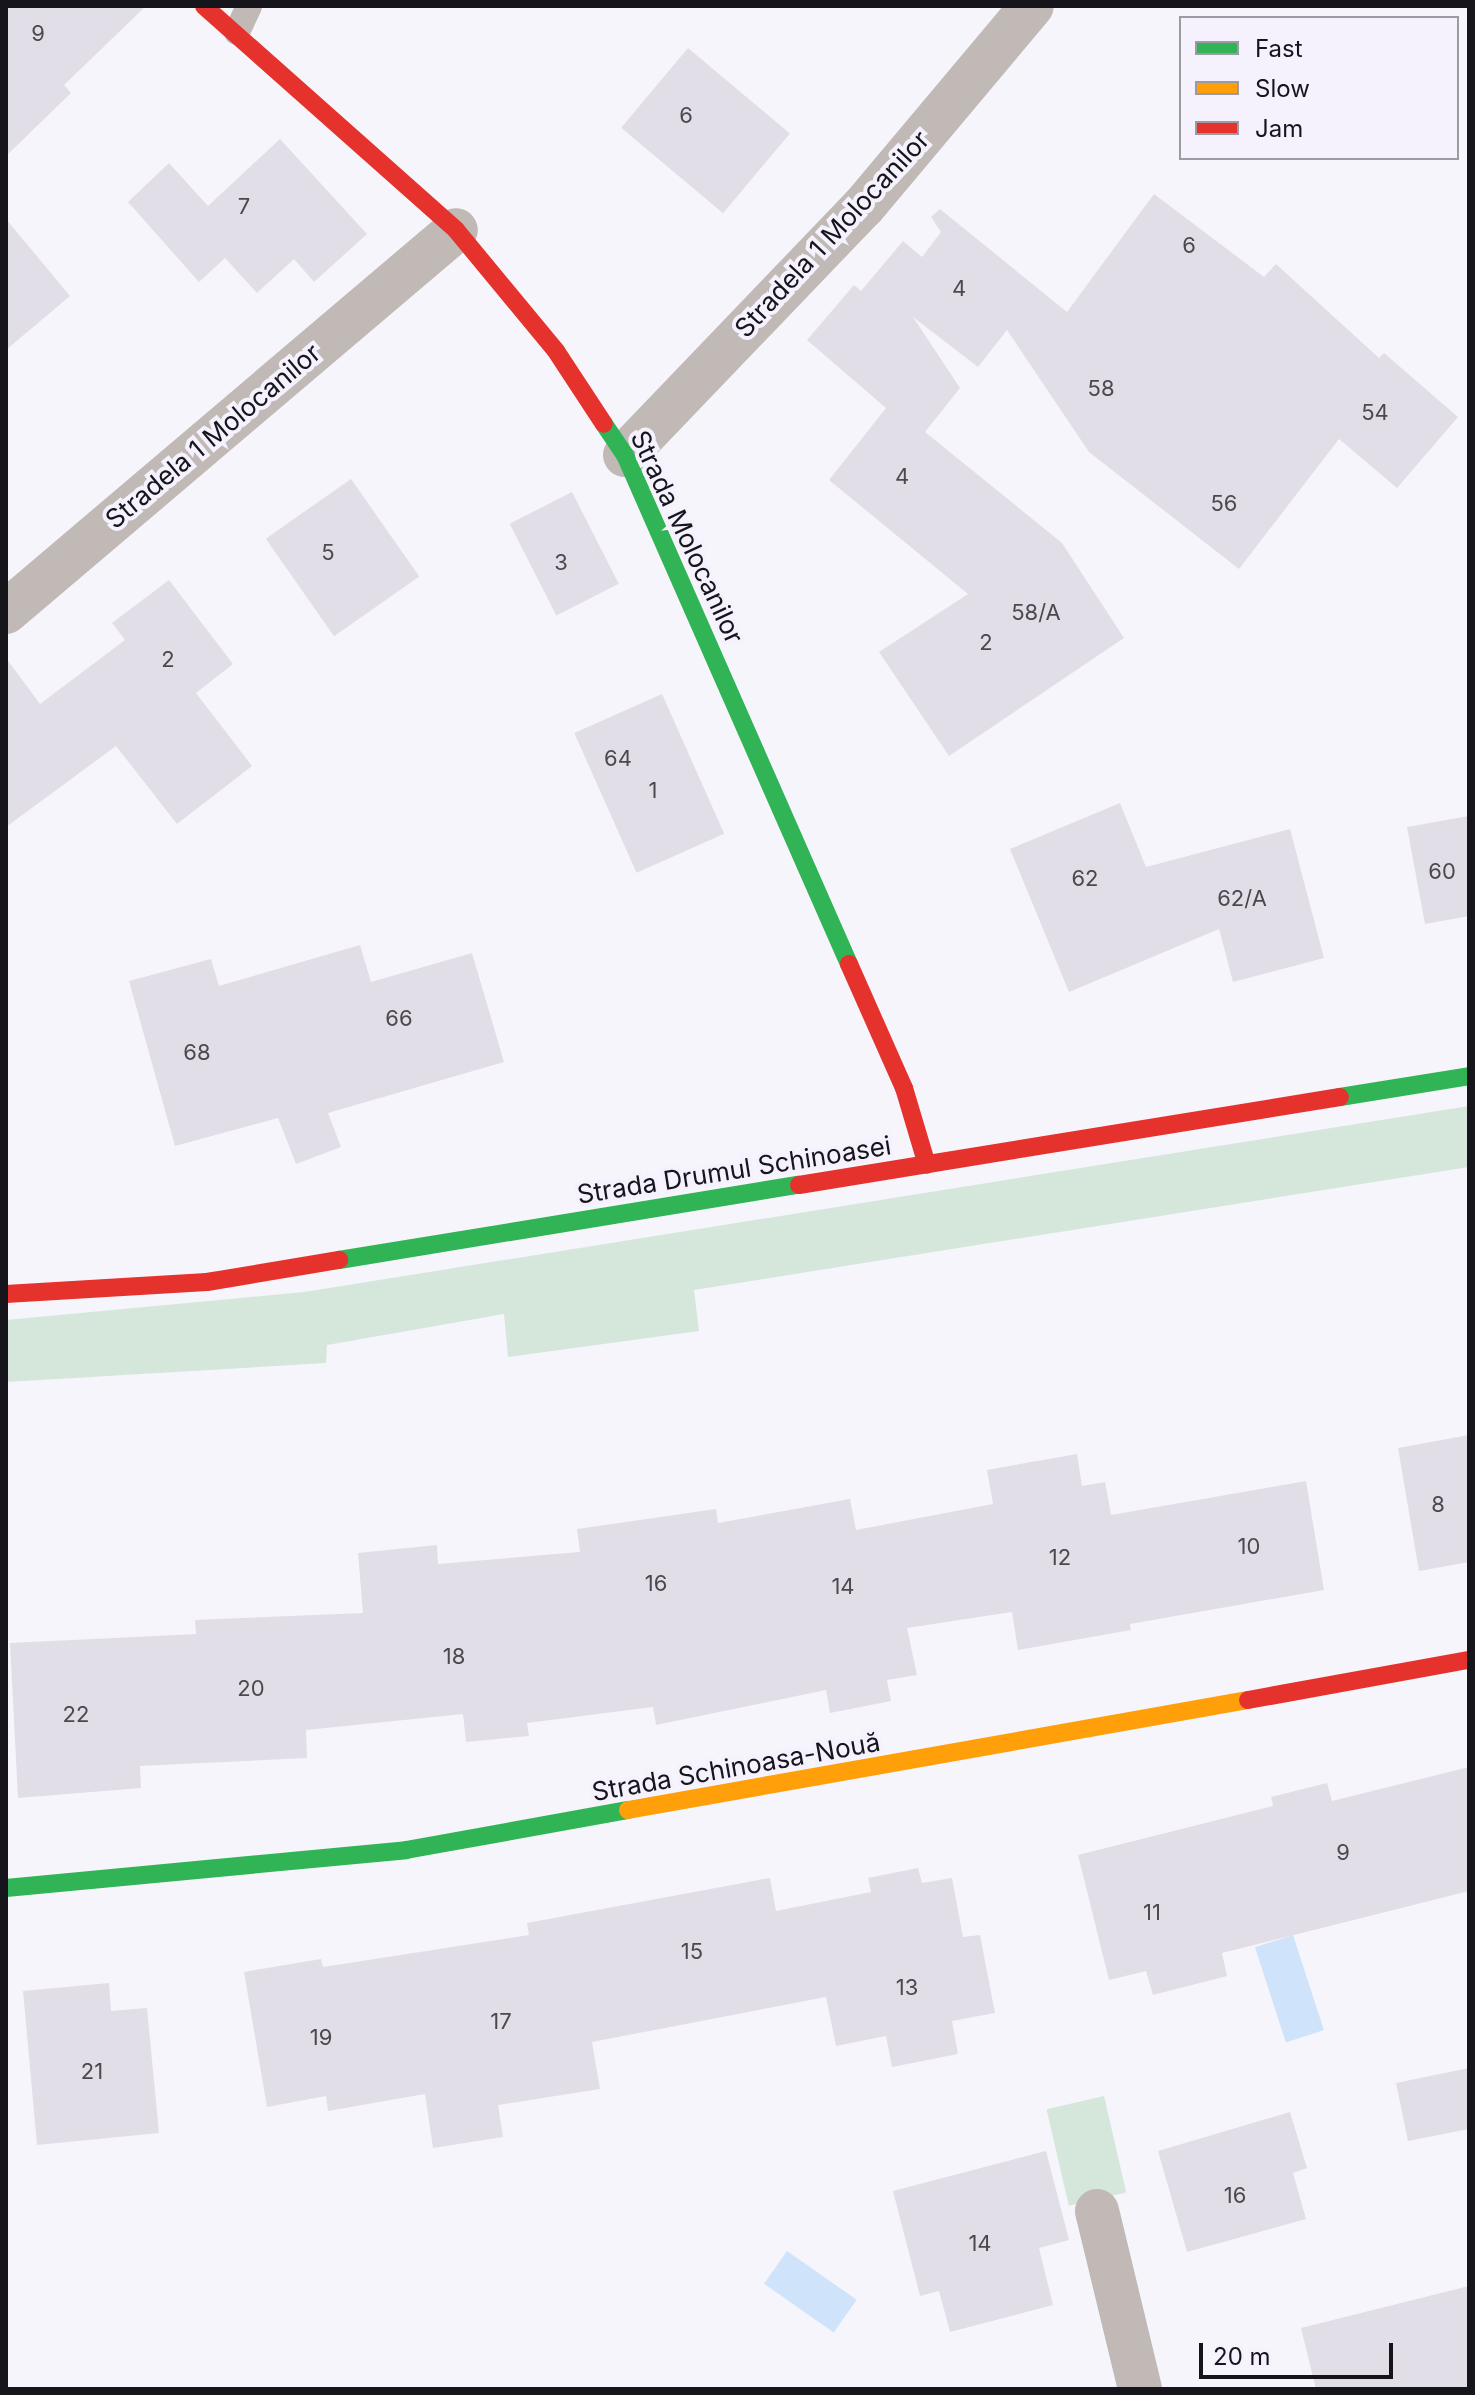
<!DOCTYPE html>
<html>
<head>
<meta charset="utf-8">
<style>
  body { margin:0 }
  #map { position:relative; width:1475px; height:2395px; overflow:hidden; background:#f6f5fb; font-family:Inter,sans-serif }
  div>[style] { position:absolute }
  .green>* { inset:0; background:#d5e7db; transform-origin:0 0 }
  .water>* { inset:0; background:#cfe4fa; transform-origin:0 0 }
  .building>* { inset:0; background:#e2dee8; transform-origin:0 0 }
  .lane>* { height:26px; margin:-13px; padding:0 13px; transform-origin:13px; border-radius:13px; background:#c0b9b5 }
  .street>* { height:44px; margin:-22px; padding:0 22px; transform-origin:22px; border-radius:22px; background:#c0b9b5 }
  .fast>* { height:18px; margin:-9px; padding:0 9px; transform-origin:9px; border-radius:9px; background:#30b455 }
  .slow>* { height:18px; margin:-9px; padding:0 9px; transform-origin:9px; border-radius:9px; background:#ff9f0a }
  .jam>* { height:18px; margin:-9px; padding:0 9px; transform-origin:9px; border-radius:9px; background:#e5322d }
  span { translate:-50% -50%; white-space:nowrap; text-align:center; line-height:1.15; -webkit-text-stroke:8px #f5f2fe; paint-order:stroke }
  .number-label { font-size:22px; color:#4b4950 }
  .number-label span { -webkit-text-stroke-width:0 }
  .street-label { font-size:26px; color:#16151b }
  .frame { position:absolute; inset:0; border:8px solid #16151b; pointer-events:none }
  .legend { position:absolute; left:1179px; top:16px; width:280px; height:144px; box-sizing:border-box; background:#f5f2fe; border:2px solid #9c9aa3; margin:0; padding:10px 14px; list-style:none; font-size:24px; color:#16151b }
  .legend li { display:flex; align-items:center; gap:16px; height:40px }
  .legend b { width:40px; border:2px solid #9c9aa3 }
  .scale { position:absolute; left:1199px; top:2343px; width:194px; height:36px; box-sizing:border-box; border:4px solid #16151b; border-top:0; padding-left:10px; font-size:24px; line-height:28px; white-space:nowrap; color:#16151b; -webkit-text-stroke:6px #f5f2fe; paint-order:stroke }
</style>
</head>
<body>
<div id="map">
  <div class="green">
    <i style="clip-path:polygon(1469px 1106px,1469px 1167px,694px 1290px,699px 1331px,508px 1357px,504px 1314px,327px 1345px,326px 1363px,6px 1382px,6px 1320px,304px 1292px)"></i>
    <i style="left:1104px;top:2096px;width:99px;height:59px;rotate:77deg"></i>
  </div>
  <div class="water">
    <i style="left:1293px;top:1935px;width:100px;height:40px;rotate:72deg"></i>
    <i style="left:787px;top:2251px;width:85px;height:40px;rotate:35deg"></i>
  </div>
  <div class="building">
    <i style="clip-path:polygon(6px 6px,146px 6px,64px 85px,71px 93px,6px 156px)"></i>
    <i style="left:688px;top:48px;width:133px;height:104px;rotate:40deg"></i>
    <i style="clip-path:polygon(280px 139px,367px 234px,314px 282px,294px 259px,257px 293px,225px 258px,199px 282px,128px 202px,169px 163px,208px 206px)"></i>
    <i style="clip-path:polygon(1154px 194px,1264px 277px,1276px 264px,1379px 358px,1384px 353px,1458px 417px,1397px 488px,1339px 439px,1239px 569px,1089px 452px,1007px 330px,978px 367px,913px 317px,960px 388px,925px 432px,1062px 543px,1124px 638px,949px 756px,879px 652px,968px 594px,829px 480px,886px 408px,807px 340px,854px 285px,861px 291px,903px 241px,922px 257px,941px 232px,931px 217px,940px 209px,1067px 312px)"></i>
    <i style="clip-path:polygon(6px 219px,70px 296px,6px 350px)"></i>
    <i style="left:351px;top:479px;width:119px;height:104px;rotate:55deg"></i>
    <i style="left:572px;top:492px;width:103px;height:70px;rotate:63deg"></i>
    <i style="clip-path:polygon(169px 580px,233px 664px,196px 693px,252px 766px,177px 824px,116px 746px,6px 827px,6px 658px,40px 704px,125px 640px,112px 623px)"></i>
    <i style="left:662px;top:694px;width:153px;height:96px;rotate:66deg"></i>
    <i style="clip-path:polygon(1120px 803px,1146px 867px,1290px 829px,1324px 958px,1233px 982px,1219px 929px,1069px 992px,1010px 849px)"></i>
    <i style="clip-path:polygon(1469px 816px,1469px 916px,1425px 924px,1407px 827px)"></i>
    <i style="clip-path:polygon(360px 945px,371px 982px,472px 953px,504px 1062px,328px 1113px,341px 1147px,296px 1164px,278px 1118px,175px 1146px,129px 981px,211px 959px,219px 986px)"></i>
    <i style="clip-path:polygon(1469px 1435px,1469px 1562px,1419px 1571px,1398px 1448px)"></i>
    <i style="clip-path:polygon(1077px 1454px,1082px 1486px,1105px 1482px,1111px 1515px,1306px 1481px,1324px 1590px,1130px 1624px,1131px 1630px,1018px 1650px,1012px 1612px,907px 1628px,917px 1675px,887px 1680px,891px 1701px,830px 1713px,826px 1690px,656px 1725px,653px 1707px,527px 1723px,529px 1736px,466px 1742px,463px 1714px,306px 1730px,307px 1758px,140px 1766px,141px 1788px,18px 1798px,10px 1643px,196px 1634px,195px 1620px,363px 1613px,358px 1553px,437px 1545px,438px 1564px,580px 1552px,577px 1529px,716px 1509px,718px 1523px,850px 1499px,856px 1530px,993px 1504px,987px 1470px)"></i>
    <i style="clip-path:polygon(1469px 1767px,1469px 1891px,1222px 1953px,1227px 1976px,1153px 1995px,1146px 1971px,1109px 1980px,1078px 1855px,1273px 1806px,1271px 1797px,1327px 1783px,1332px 1801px)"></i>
    <i style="clip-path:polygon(918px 1868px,922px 1883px,952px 1878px,963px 1937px,980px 1935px,995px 2013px,952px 2021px,958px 2054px,892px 2067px,886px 2036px,836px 2046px,826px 1997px,592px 2042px,600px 2089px,498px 2105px,503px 2137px,433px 2148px,425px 2094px,328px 2111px,326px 2096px,267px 2107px,244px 1972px,321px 1959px,323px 1967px,529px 1935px,527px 1923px,770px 1878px,776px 1911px,871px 1892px,868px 1878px)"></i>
    <i style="clip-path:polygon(109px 1983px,111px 2011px,147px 2008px,159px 2133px,37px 2145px,23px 1991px)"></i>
    <i style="clip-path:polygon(1469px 2068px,1469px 2129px,1408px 2141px,1396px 2083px)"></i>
    <i style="clip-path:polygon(1290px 2112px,1307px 2168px,1293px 2173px,1306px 2219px,1187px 2252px,1158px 2151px)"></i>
    <i style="clip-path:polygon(1046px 2151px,1069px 2240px,1039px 2248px,1053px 2305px,950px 2332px,939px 2291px,920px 2296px,893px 2191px)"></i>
    <i style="clip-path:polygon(1469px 2286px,1469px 2389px,1316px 2389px,1301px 2328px)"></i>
  </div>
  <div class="lane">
    <i style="left:237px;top:32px;width:29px;rotate:-65deg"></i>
  </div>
  <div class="street">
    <i style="left:625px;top:455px;width:345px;rotate:-46.2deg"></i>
    <i style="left:864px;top:206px;width:261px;rotate:-50deg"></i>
    <i style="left:6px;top:612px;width:590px;rotate:-40.33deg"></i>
    <i style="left:1097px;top:2211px;width:183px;rotate:76.4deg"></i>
  </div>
  <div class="fast">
    <i style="left:604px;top:424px;width:37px;rotate:56deg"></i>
    <i style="left:625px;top:455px;width:556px;rotate:66.25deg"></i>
    <i style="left:1340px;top:1097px;width:131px;rotate:-9.2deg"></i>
    <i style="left:339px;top:1260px;width:466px;rotate:-9.3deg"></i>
    <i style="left:6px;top:1888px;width:402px;rotate:-5.4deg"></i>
    <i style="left:406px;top:1850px;width:226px;rotate:-10.2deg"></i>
  </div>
  <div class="slow">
    <i style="left:628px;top:1810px;width:630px;rotate:-10.06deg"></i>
  </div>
  <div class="jam">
    <i style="left:204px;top:6px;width:337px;rotate:41.6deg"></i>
    <i style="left:456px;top:230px;width:157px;rotate:50.4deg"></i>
    <i style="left:556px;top:351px;width:87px;rotate:56.7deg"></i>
    <i style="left:849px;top:964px;width:136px;rotate:66.1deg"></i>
    <i style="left:904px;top:1088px;width:80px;rotate:73.4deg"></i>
    <i style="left:799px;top:1185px;width:548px;rotate:-9.24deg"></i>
    <i style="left:6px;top:1294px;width:201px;rotate:-3.4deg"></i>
    <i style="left:207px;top:1282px;width:134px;rotate:-9.5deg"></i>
    <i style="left:1248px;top:1700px;width:225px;rotate:-10.3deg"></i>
  </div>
  <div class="number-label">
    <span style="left:38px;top:34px">9</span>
    <span style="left:686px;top:116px">6</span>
    <span style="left:244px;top:207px">7</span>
    <span style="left:1189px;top:246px">6</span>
    <span style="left:959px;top:289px">4</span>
    <span style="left:1101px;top:389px">58</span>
    <span style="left:1375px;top:413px">54</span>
    <span style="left:902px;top:477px">4</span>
    <span style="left:1224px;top:504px">56</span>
    <span style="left:328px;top:553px">5</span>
    <span style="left:561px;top:563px">3</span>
    <span style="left:1036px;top:613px">58/A</span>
    <span style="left:986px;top:643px">2</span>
    <span style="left:168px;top:660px">2</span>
    <span style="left:618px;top:759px">64</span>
    <span style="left:653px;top:791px">1</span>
    <span style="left:1442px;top:872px">60</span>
    <span style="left:1085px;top:879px">62</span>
    <span style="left:1242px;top:899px">62/A</span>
    <span style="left:399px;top:1019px">66</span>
    <span style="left:197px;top:1053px">68</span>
    <span style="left:1438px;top:1505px">8</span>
    <span style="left:1249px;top:1547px">10</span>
    <span style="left:1060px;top:1558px">12</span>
    <span style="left:656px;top:1584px">16</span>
    <span style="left:843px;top:1587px">14</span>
    <span style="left:454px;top:1657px">18</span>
    <span style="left:251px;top:1689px">20</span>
    <span style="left:76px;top:1715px">22</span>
    <span style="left:1343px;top:1853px">9</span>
    <span style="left:1152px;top:1913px">11</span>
    <span style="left:692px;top:1952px">15</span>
    <span style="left:907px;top:1988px">13</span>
    <span style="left:501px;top:2022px">17</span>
    <span style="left:321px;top:2038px">19</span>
    <span style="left:92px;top:2072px">21</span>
    <span style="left:1235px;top:2196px">16</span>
    <span style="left:980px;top:2244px">14</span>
  </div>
  <div class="street-label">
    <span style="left:832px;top:234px;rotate:-47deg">Stradela 1 Molocanilor</span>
    <span style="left:213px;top:436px;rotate:-40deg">Stradela 1 Molocanilor</span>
    <span style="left:687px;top:537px;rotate:65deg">Strada Molocanilor</span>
    <span style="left:734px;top:1170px;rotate:-9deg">Strada Drumul Schinoasei</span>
    <span style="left:736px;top:1767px;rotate:-10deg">Strada Schinoasa-Nouă</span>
  </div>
  <div class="frame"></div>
  <ul class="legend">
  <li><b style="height:10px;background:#30b455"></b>Fast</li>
  <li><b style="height:10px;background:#ff9f0a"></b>Slow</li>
  <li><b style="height:10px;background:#e5322d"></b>Jam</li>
  </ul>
  <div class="scale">20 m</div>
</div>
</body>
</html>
